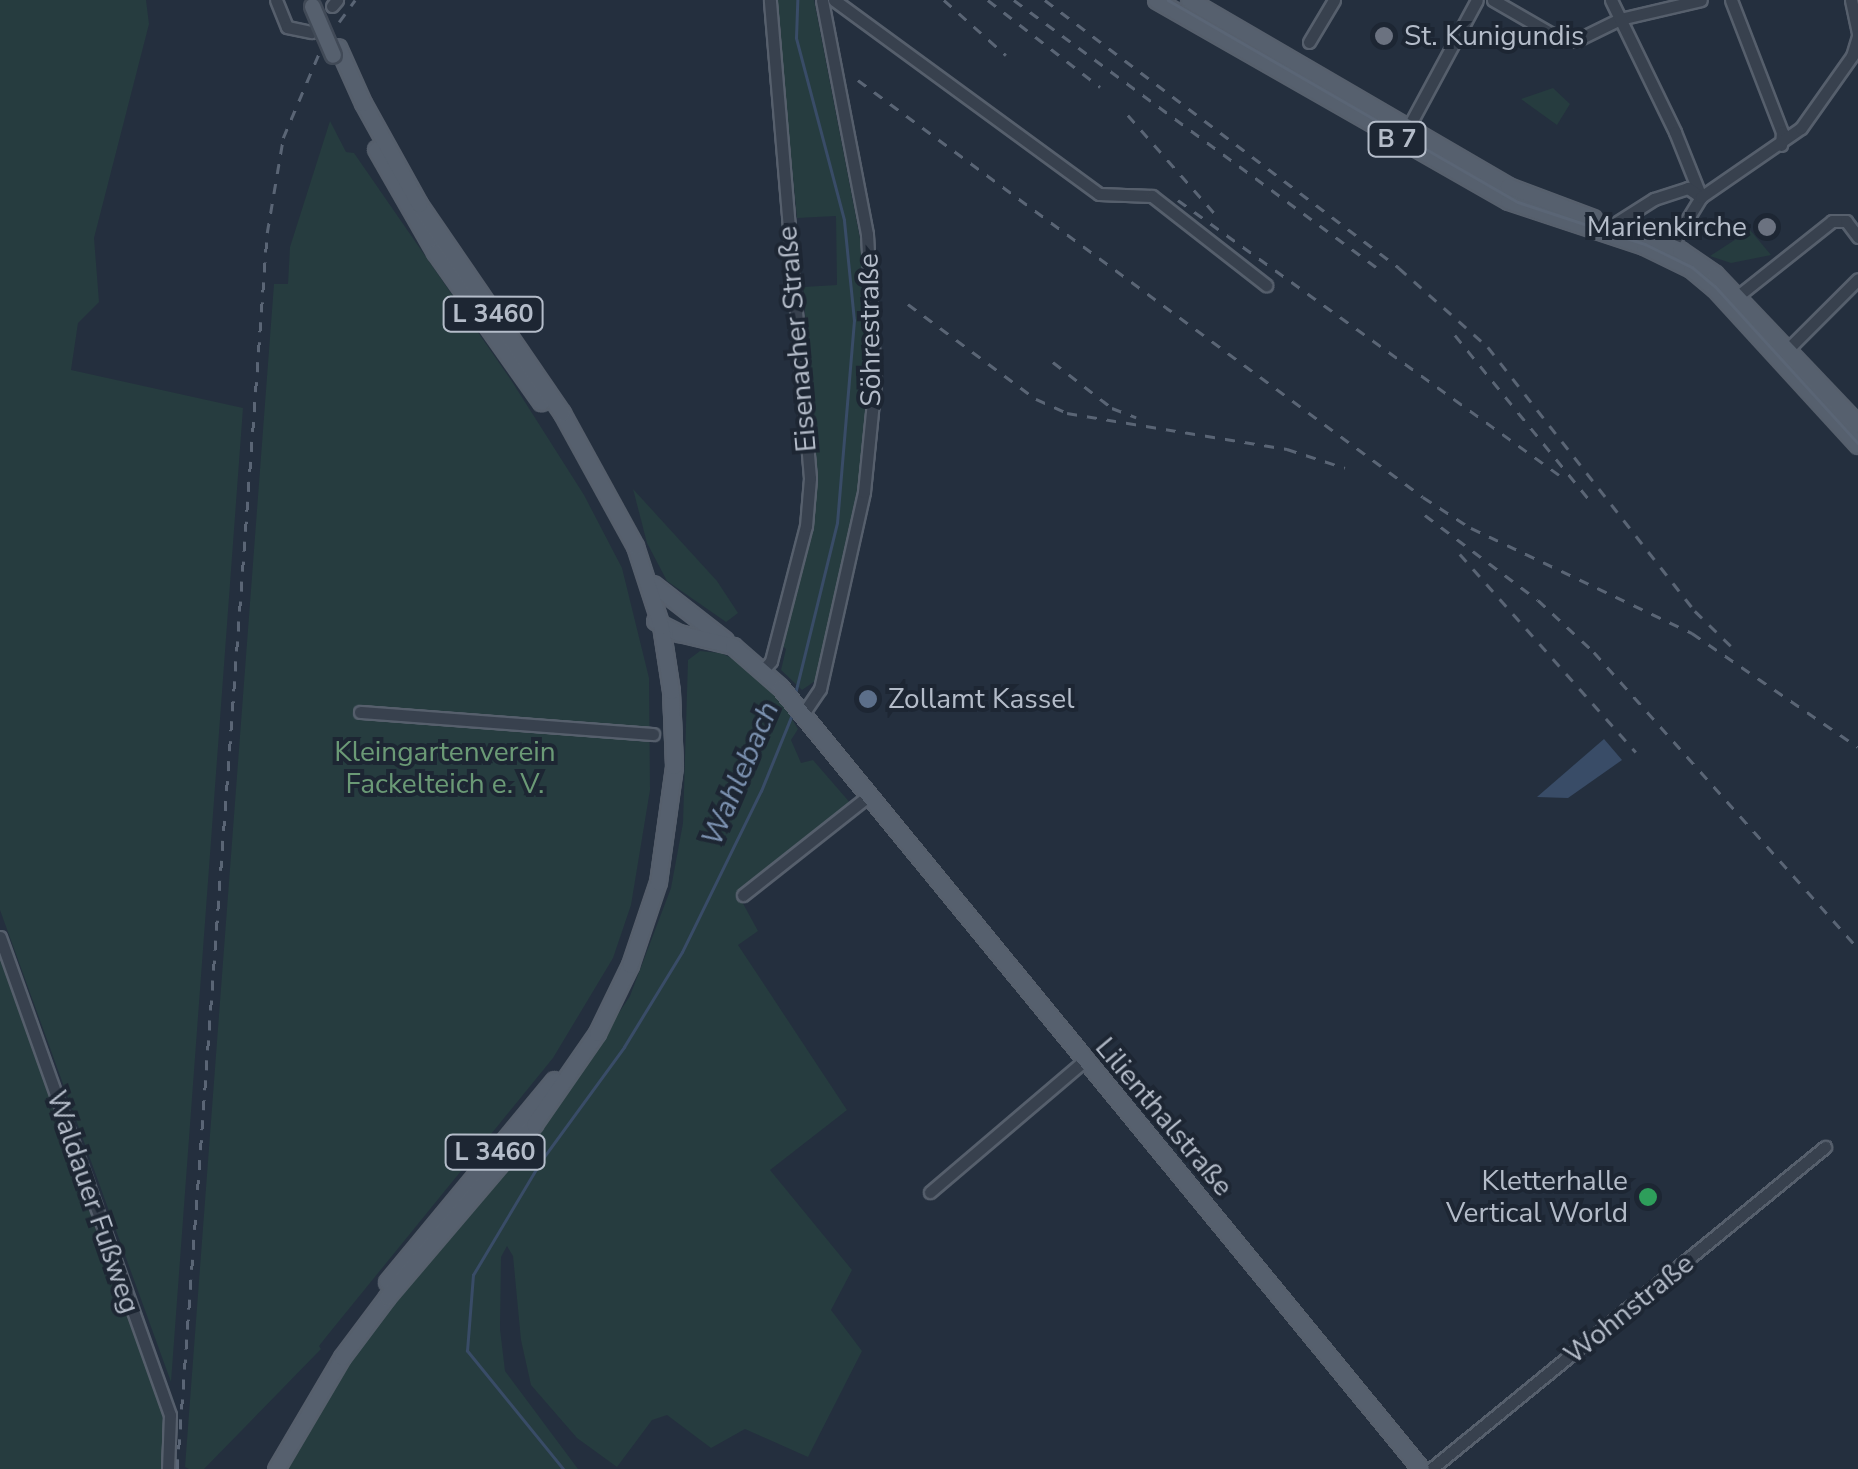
<!DOCTYPE html>
<html>
<head>
<meta charset="utf-8">
<style>
  body { margin:0 }
  #map { position:relative; width:1858px; height:1469px; overflow:hidden; background:#242f3e; font-family:"Nunito Sans",sans-serif }
  div>[style] { position:absolute }
  .green>* { inset:0; background:#263c3f }
  .water>* { inset:0; background:#394c67 }
  .stream>* { height:2.5px; margin:-1.25px; padding:0 1.25px; transform-origin:1.25px; border-radius:1.25px; background:#394c67 }
  .roads { filter:drop-shadow(2px 0 #565f6c) drop-shadow(-2px 0 #565f6c) drop-shadow(0 2px #565f6c) drop-shadow(0 -2px #565f6c) }
  .minor>* { height:11px; margin:-5.5px; padding:0 5.5px; transform-origin:5.5px; border-radius:5.5px; background:#38414e }
  .major>* { height:15px; margin:-7.5px; padding:0 7.5px; transform-origin:7.5px; border-radius:7.5px; background:#56606e }
  .tram>* { height:2.5px; margin:-1.25px; padding:0 1.25px; transform-origin:1.25px; border-radius:1.25px; background:#5a6575 }
  .rail>* { height:2.5px; margin-top:-1.25px; transform-origin:0; background:repeating-linear-gradient(90deg,#5a6575 0 10px,transparent 0 20px) }
  .bridges { filter:drop-shadow(2px 0 #414a57) drop-shadow(-2px 0 #414a57) drop-shadow(0 2px #414a57) drop-shadow(0 -2px #414a57) }
  .major-bridge>* { height:15px; margin:-7.5px; padding:0 7.5px; transform-origin:7.5px; border-radius:7.5px; background:#56606e }
  .dots>* { width:28px; height:28px; translate:-50% -50%; box-sizing:border-box; border:5px solid #1d2633; border-radius:50% }
  span { translate:-50% -50%; white-space:nowrap; text-align:center; line-height:1.15; -webkit-text-stroke:8px #1d2633; paint-order:stroke }
  .shield-label span { padding:2px 8px; background:#1d2633; border:2px solid; border-radius:8px; -webkit-text-stroke-width:0 }
  .shield-label { font-size:25px; color:#b4bcc9; font-weight:700 }
  .poi-label { font-size:28px; color:#b4bcc9 }
  .left { translate:0 -50%; text-align:left }
  .right { translate:-100% -50%; text-align:right }
  .street-label { font-size:28px; color:#b4bcc9 }
  .park-label { font-size:28px; color:#6b9a76 }
  .water-label { font-size:30px; color:#7c92b1; font-style:italic }
</style>
</head>
<body>
<div id="map">
  <div class="green">
    <i style="clip-path:polygon(0 0,146px 0,149px 24px,94px 238px,99px 302px,78px 323px,71px 370px,243px 408px,171px 1382px,0 910px)"></i>
    <i style="clip-path:polygon(776px 0,814px 0,862px 249px,870px 380px,860px 490px,815px 681px,802px 690px,781px 670px,786px 649px,782px 645px,818px 479px,803px 287px,837px 285px,836px 216px,797px 218px)"></i>
    <i style="clip-path:polygon(1553px 88px,1570px 104px,1557px 125px,1521px 99px)"></i>
    <i style="clip-path:polygon(330px 121px,346px 152px,354px 153px,511px 380px,584px 495px,622px 568px,649px 678px,650px 790px,631px 905px,613px 958px,553px 1058px,326px 1337px,319px 1346px,321px 1349px,204px 1469px,189px 1469px,185px 1467px,274px 284px,288px 284px,290px 247px)"></i>
    <i style="clip-path:polygon(1750px 230px,1771px 255px,1731px 263px,1710px 256px)"></i>
    <i style="clip-path:polygon(633px 489px,717px 581px,738px 613px,726px 622px,667px 581px,647px 543px)"></i>
    <i style="clip-path:polygon(700px 651px,721px 653px,740px 662px,779px 698px,798px 729px,791px 740px,801px 763px,813px 760px,852px 805px,740px 898px,758px 931px,738px 945px,847px 1110px,770px 1170px,852px 1270px,831px 1310px,862px 1351px,808px 1457px,745px 1429px,711px 1448px,667px 1415px,652px 1420px,617px 1467px,577px 1438px,531px 1385px,521px 1340px,513px 1256px,507px 1246px,501px 1257px,500px 1329px,505px 1371px,578px 1469px,283px 1469px,348px 1357px,562px 1099px,630px 996px,671px 888px,683px 823px,688px 660px)"></i>
    <i style="clip-path:polygon(0 945px,168px 1421px,162px 1469px,0 1469px)"></i>
  </div>
  <div class="water">
    <i style="clip-path:polygon(1604px 739px,1622px 760px,1568px 798px,1537px 797px)"></i>
  </div>
  <div class="stream">
    <i style="left:795px;top:694px;width:176px;rotate:-76.2deg"></i>
    <i style="left:837px;top:523px;width:203px;rotate:-85.2deg"></i>
    <i style="left:854px;top:321px;width:101px;rotate:-95.7deg"></i>
    <i style="left:844px;top:220px;width:188px;rotate:-104.8deg"></i>
    <i style="left:796px;top:38px;width:38px;rotate:-88deg"></i>
    <i style="left:563px;top:1469px;width:152px;rotate:-129.1deg"></i>
    <i style="left:467px;top:1351px;width:76px;rotate:-85.5deg"></i>
    <i style="left:473px;top:1275px;width:133px;rotate:-59.2deg"></i>
    <i style="left:541px;top:1161px;width:141px;rotate:-53.9deg"></i>
    <i style="left:624px;top:1047px;width:111px;rotate:-58.6deg"></i>
    <i style="left:682px;top:952px;width:179px;rotate:-63.9deg"></i>
    <i style="left:761px;top:791px;width:85px;rotate:-67.9deg"></i>
  </div>
  <div class="roads">
    <div class="minor">
      <i style="left:276px;top:0;width:29px;rotate:68deg"></i>
      <i style="left:287px;top:27px;width:25px;rotate:12deg"></i>
      <i style="left:834px;top:0;width:328px;rotate:36.2deg"></i>
      <i style="left:1099px;top:194px;width:53px;rotate:2.2deg"></i>
      <i style="left:1152px;top:196px;width:145px;rotate:38deg"></i>
      <i style="left:1493px;top:0;width:72px;rotate:30.1deg"></i>
      <i style="left:1555px;top:36px;width:21px;rotate:14deg"></i>
      <i style="left:1575px;top:41px;width:50px;rotate:-26.1deg"></i>
      <i style="left:1620px;top:19px;width:83px;rotate:-13.2deg"></i>
      <i style="left:1611px;top:0;width:147px;rotate:64.1deg"></i>
      <i style="left:1675px;top:132px;width:70px;rotate:68.2deg"></i>
      <i style="left:1731px;top:0;width:142px;rotate:68.9deg"></i>
      <i style="left:1782px;top:132px;width:13px;rotate:94deg"></i>
      <i style="left:1851px;top:0;width:34px;rotate:78deg"></i>
      <i style="left:332px;top:6px;width:8px;rotate:-50deg"></i>
      <i style="left:1309px;top:42px;width:49px;rotate:-59.2deg"></i>
      <i style="left:1408px;top:128px;width:145px;rotate:-61.7deg"></i>
      <i style="left:1613px;top:225px;width:49px;rotate:-32.4deg"></i>
      <i style="left:1654px;top:199px;width:36px;rotate:-18deg"></i>
      <i style="left:1688px;top:188px;width:16px;rotate:35deg"></i>
      <i style="left:1671px;top:246px;width:57px;rotate:-58.5deg"></i>
      <i style="left:1701px;top:197px;width:121px;rotate:-34.6deg"></i>
      <i style="left:1801px;top:128px;width:88px;rotate:-54.7deg"></i>
      <i style="left:1852px;top:56px;width:21px;rotate:-73deg"></i>
      <i style="left:1734px;top:299px;width:125px;rotate:-38.5deg"></i>
      <i style="left:1832px;top:221px;width:14px"></i>
      <i style="left:1846px;top:221px;width:20px;rotate:53deg"></i>
      <i style="left:1787px;top:350px;width:100px;rotate:-45deg"></i>
      <i style="left:763px;top:670px;width:12px;rotate:-48deg"></i>
      <i style="left:771px;top:661px;width:139px;rotate:-75.5deg"></i>
      <i style="left:806px;top:526px;width:48px;rotate:-85.2deg"></i>
      <i style="left:810px;top:478px;width:480px;rotate:-94.8deg"></i>
      <i style="left:360px;top:712px;width:294px;rotate:4.3deg"></i>
      <i style="left:803px;top:714px;width:30px;rotate:-56deg"></i>
      <i style="left:820px;top:689px;width:202px;rotate:-77.4deg"></i>
      <i style="left:864px;top:492px;width:111px;rotate:-84.3deg"></i>
      <i style="left:875px;top:382px;width:148px;rotate:-93.1deg"></i>
      <i style="left:867px;top:234px;width:238px;rotate:-100.9deg"></i>
      <i style="left:743px;top:895px;width:158px;rotate:-38.3deg"></i>
      <i style="left:0;top:937px;width:507px;rotate:70.42deg"></i>
      <i style="left:170px;top:1415px;width:54px;rotate:92.1deg"></i>
      <i style="left:930px;top:1192px;width:204px;rotate:-40.4deg"></i>
      <i style="left:1431px;top:1469px;width:509px;rotate:-39.26deg"></i>
    </div>
    <div class="major">
      <i style="left:1156px;top:0;width:405px;rotate:29.7deg"></i>
      <i style="left:1508px;top:201px;width:143px;rotate:18.3deg"></i>
      <i style="left:1644px;top:246px;width:52px;rotate:26.1deg"></i>
      <i style="left:1691px;top:269px;width:30px;rotate:40deg"></i>
      <i style="left:1714px;top:288px;width:213px;rotate:47.5deg"></i>
      <i style="left:1189px;top:0;width:369px;rotate:30.2deg"></i>
      <i style="left:1508px;top:186px;width:91px;rotate:20.6deg"></i>
      <i style="left:376px;top:149px;width:119px;rotate:60.2deg"></i>
      <i style="left:435px;top:252px;width:184px;rotate:54.8deg"></i>
      <i style="left:1648px;top:237px;width:35px;rotate:22deg"></i>
      <i style="left:1680px;top:250px;width:42px;rotate:34.4deg"></i>
      <i style="left:1715px;top:274px;width:207px;rotate:46.4deg"></i>
      <i style="left:653px;top:584px;width:91px;rotate:37.9deg"></i>
      <i style="left:655px;top:621px;width:27px;rotate:27deg"></i>
      <i style="left:679px;top:633px;width:56px;rotate:13.5deg"></i>
      <i style="left:733px;top:646px;width:62px;rotate:41.1deg"></i>
      <i style="left:780px;top:687px;width:1011px;rotate:50.66deg"></i>
      <i style="left:387px;top:1282px;width:262px;rotate:-50.4deg"></i>
      <i style="left:276px;top:1469px;width:130px;rotate:-59.5deg"></i>
      <i style="left:342px;top:1357px;width:75px;rotate:-53.1deg"></i>
      <i style="left:387px;top:1297px;width:227px;rotate:-49.6deg"></i>
      <i style="left:534px;top:1124px;width:111px;rotate:-55.3deg"></i>
      <i style="left:597px;top:1033px;width:76px;rotate:-64.1deg"></i>
      <i style="left:630px;top:965px;width:88px;rotate:-71.4deg"></i>
      <i style="left:658px;top:882px;width:117px;rotate:-82.1deg"></i>
      <i style="left:674px;top:766px;width:75px;rotate:-92.3deg"></i>
      <i style="left:671px;top:691px;width:66px;rotate:-98.7deg"></i>
      <i style="left:661px;top:626px;width:84px;rotate:-108deg"></i>
      <i style="left:635px;top:546px;width:152px;rotate:-118.8deg"></i>
      <i style="left:562px;top:413px;width:253px;rotate:-124.4deg"></i>
      <i style="left:419px;top:204px;width:115px;rotate:-119deg"></i>
      <i style="left:363px;top:103px;width:61px;rotate:-114.1deg"></i>
    </div>
  </div>
  <div class="tram">
    <i style="left:1168px;top:0;width:404px;rotate:30deg"></i>
    <i style="left:1518px;top:202px;width:134px;rotate:18.3deg"></i>
    <i style="left:1645px;top:244px;width:52px;rotate:26.1deg"></i>
    <i style="left:1692px;top:267px;width:30px;rotate:40deg"></i>
    <i style="left:1715px;top:286px;width:212px;rotate:47.7deg"></i>
  </div>
  <div class="rail">
    <i style="left:944px;top:0;width:83px;rotate:41.6deg"></i>
    <i style="left:988px;top:0;width:142px;rotate:37.8deg"></i>
    <i style="left:1014px;top:0;width:450px;rotate:36.4deg"></i>
    <i style="left:1045px;top:0;width:444px;rotate:37.1deg"></i>
    <i style="left:1399px;top:268px;width:119px;rotate:41.6deg"></i>
    <i style="left:1488px;top:347px;width:335px;rotate:51.9deg"></i>
    <i style="left:1695px;top:611px;width:50px;rotate:44.2deg"></i>
    <i style="left:339px;top:22px;width:27px;rotate:-54deg"></i>
    <i style="left:858px;top:80px;width:702px;rotate:36.43deg"></i>
    <i style="left:1423px;top:497px;width:57px;rotate:32.9deg"></i>
    <i style="left:1471px;top:528px;width:245px;rotate:25.4deg"></i>
    <i style="left:1692px;top:633px;width:201px;rotate:34.5deg"></i>
    <i style="left:1128px;top:115px;width:135px;rotate:48.6deg"></i>
    <i style="left:1178px;top:200px;width:470px;rotate:35.8deg"></i>
    <i style="left:908px;top:304px;width:159px;rotate:36.6deg"></i>
    <i style="left:1036px;top:399px;width:34px;rotate:24deg"></i>
    <i style="left:1067px;top:413px;width:223px;rotate:9.3deg"></i>
    <i style="left:1287px;top:449px;width:61px;rotate:18.1deg"></i>
    <i style="left:1455px;top:335px;width:215px;rotate:50.8deg"></i>
    <i style="left:1053px;top:362px;width:75px;rotate:37.9deg"></i>
    <i style="left:1112px;top:408px;width:26px;rotate:21deg"></i>
    <i style="left:1425px;top:515px;width:141px;rotate:37deg"></i>
    <i style="left:1538px;top:600px;width:76px;rotate:42.9deg"></i>
    <i style="left:1594px;top:652px;width:397px;rotate:48.3deg"></i>
    <i style="left:1460px;top:554px;width:265px;rotate:48.4deg"></i>
    <i style="left:177px;top:1469px;width:1239px;rotate:-85.84deg"></i>
    <i style="left:267px;top:233px;width:96px;rotate:-80.4deg"></i>
    <i style="left:283px;top:138px;width:92px;rotate:-67deg"></i>
  </div>
  <div class="bridges">
    <div class="major-bridge">
      <i style="left:312px;top:6px;width:53px;rotate:66.8deg"></i>
    </div>
  </div>
  <div class="dots">
    <i style="left:1384px;top:36px;background:#6b7280"></i>
    <i style="left:1767px;top:227px;background:#6b7280"></i>
    <i style="left:868px;top:699px;background:#5c6f8a"></i>
    <i style="left:1648px;top:1197px;background:#2e9e5b"></i>
  </div>
  <div class="shield-label">
    <span style="left:1397px;top:139px">B 7</span>
    <span style="left:493px;top:314px">L 3460</span>
    <span style="left:495px;top:1152px">L 3460</span>
  </div>
  <div class="poi-label">
    <span class="left" style="left:1404px;top:36px">St. Kunigundis</span>
    <span class="right" style="left:1747px;top:227px">Marienkirche</span>
    <span class="left" style="left:888px;top:699px">Zollamt Kassel</span>
    <span class="right" style="left:1628px;top:1197px">Kletterhalle<br>Vertical World</span>
  </div>
  <div class="street-label">
    <span style="left:870px;top:330px;rotate:-91deg">Söhrestraße</span>
    <span style="left:797px;top:339px;rotate:-95deg">Eisenacher Straße</span>
    <span style="left:1164px;top:1117px;rotate:50deg">Lilienthalstraße</span>
    <span style="left:93px;top:1202px;rotate:71deg">Waldauer Fußweg</span>
    <span style="left:1629px;top:1309px;rotate:-39deg">Wohnstraße</span>
  </div>
  <div class="park-label">
    <span style="left:445px;top:768px">Kleingartenverein<br>Fackelteich e. V.</span>
  </div>
  <div class="water-label">
    <span style="left:741px;top:774px;rotate:-67deg">Wahlebach</span>
  </div>
</div>
</body>
</html>
